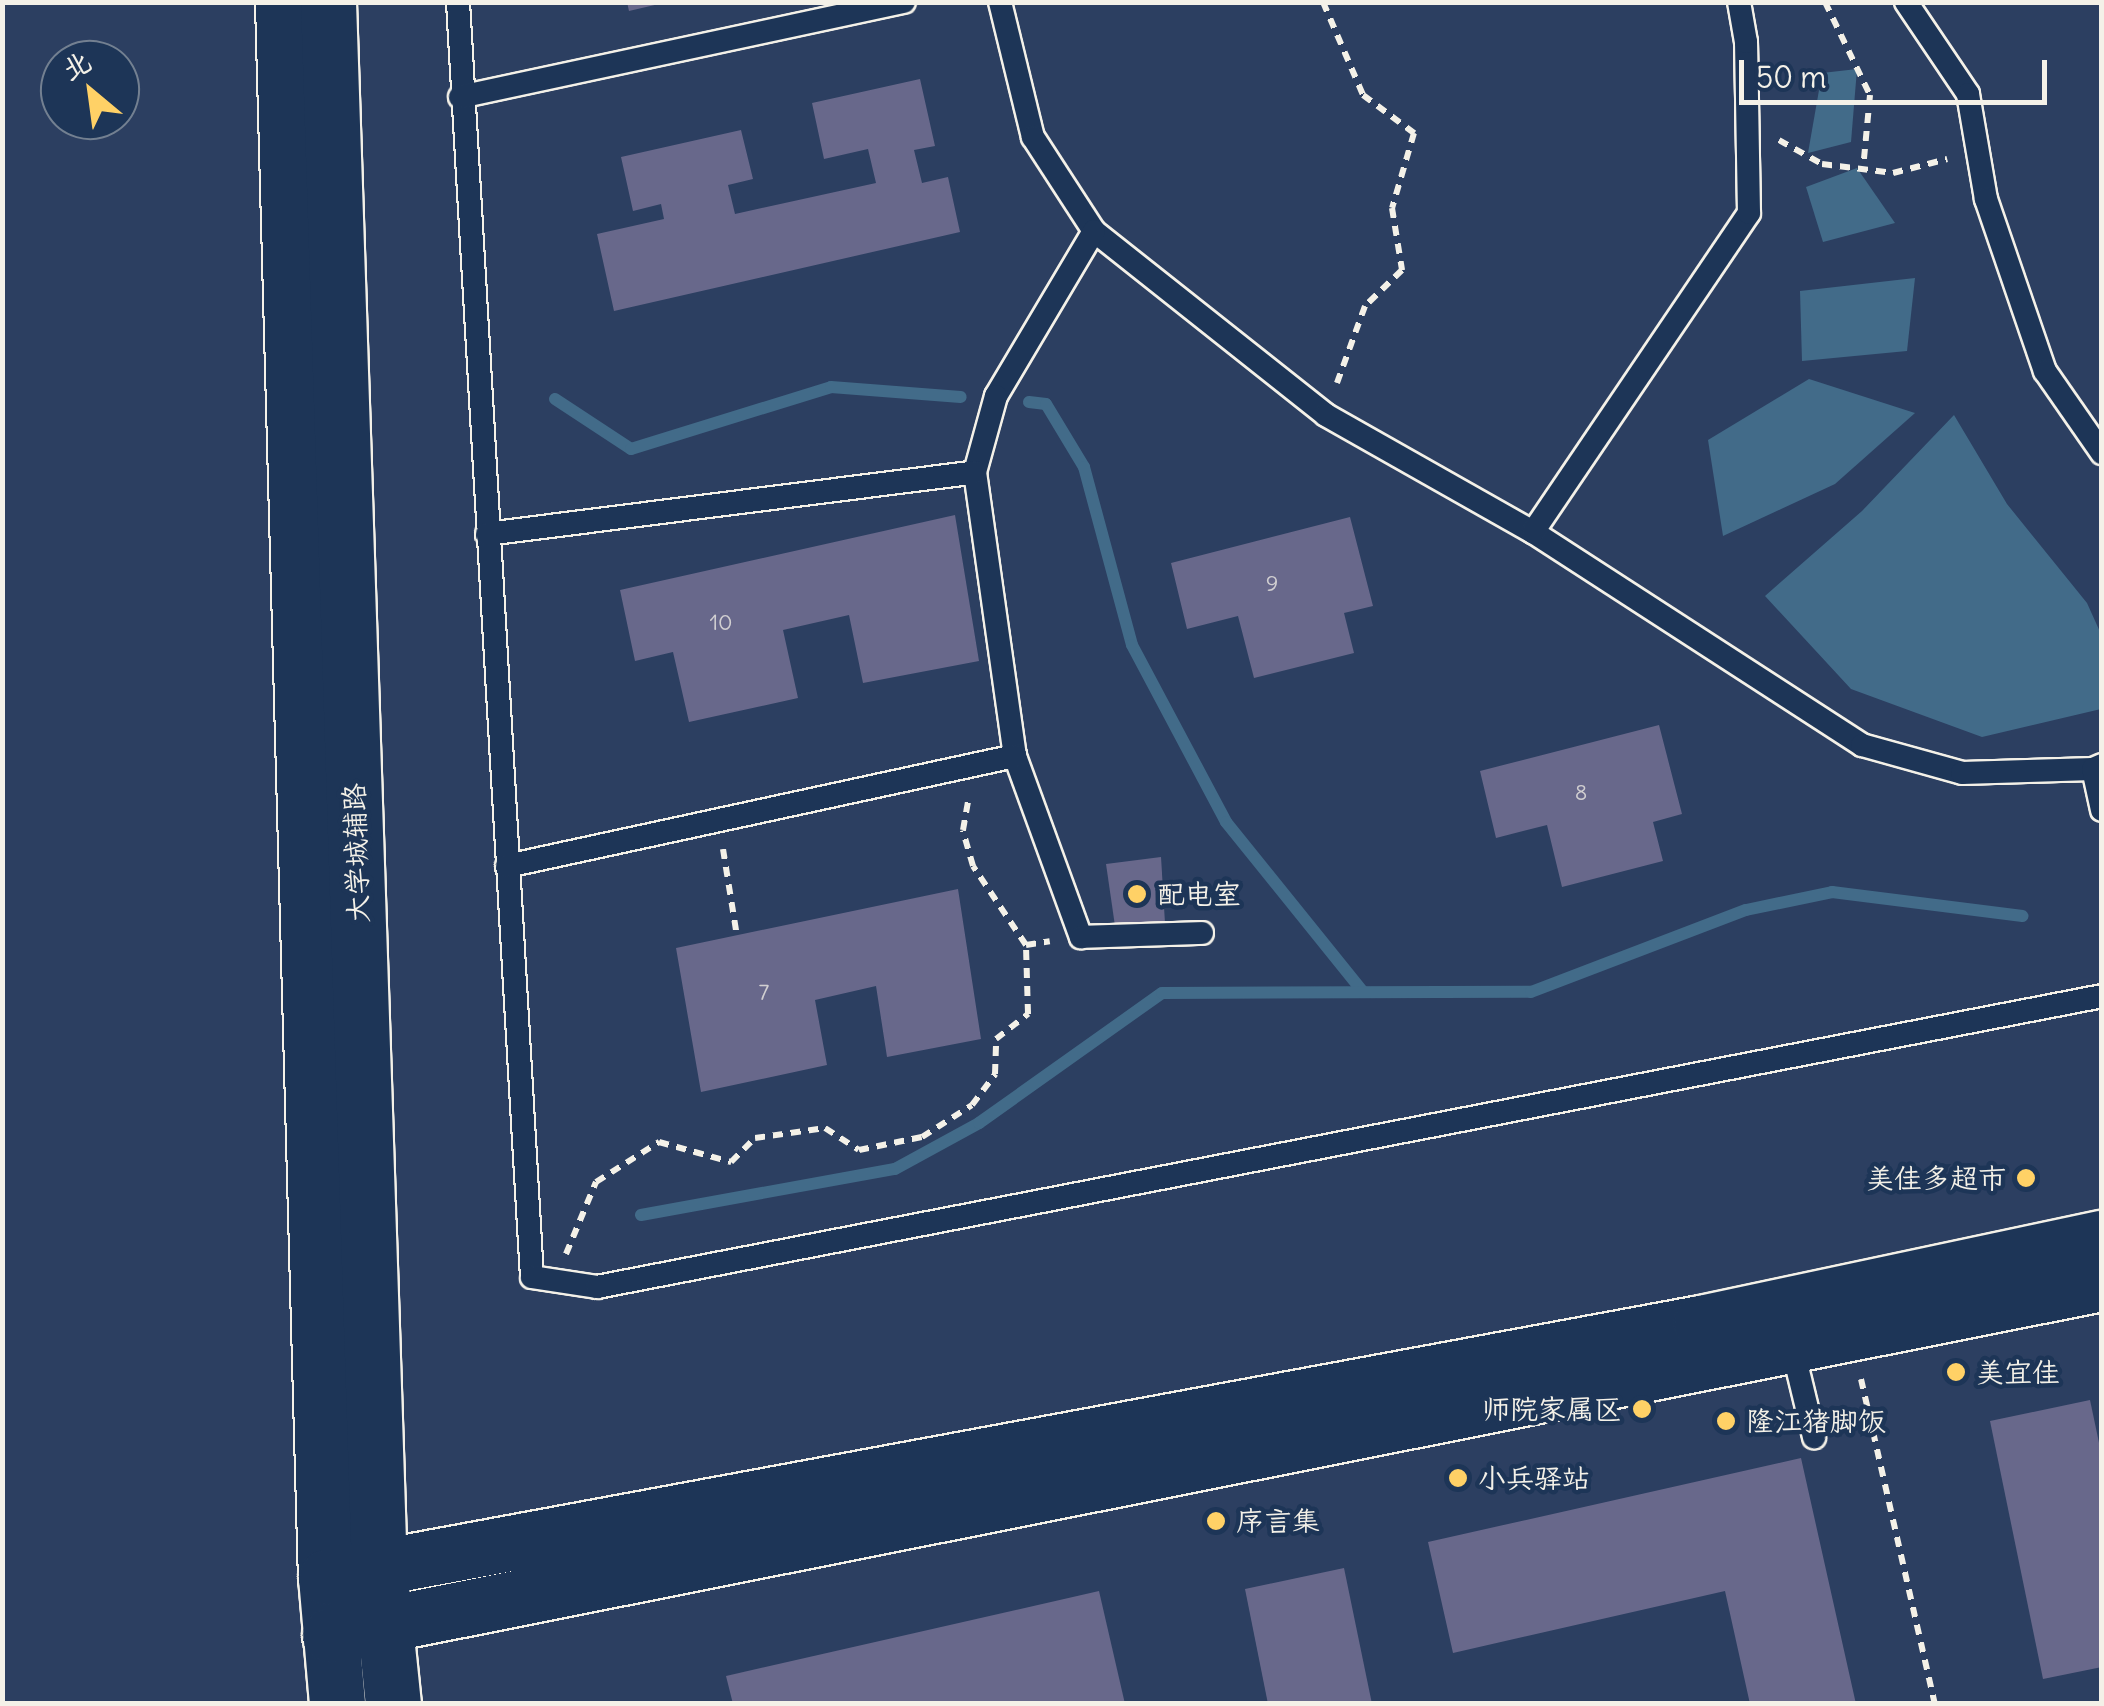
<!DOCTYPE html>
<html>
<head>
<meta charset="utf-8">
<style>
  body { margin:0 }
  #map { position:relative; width:2104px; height:1706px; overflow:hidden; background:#2c3f61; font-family:Delius,"LXGW WenKai TC",sans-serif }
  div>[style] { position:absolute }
  .water>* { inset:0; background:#426b89 }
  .stream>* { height:12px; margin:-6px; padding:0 6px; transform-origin:6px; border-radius:6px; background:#426b89 }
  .building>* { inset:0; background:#68688b }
  .path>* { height:6px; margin-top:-3px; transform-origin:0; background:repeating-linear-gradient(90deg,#f4f1e8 0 10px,transparent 0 18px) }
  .roads { filter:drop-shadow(2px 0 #f4f1e8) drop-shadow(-2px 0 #f4f1e8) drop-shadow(0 2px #f4f1e8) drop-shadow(0 -2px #f4f1e8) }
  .lane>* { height:22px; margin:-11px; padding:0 11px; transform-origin:11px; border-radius:11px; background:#1d3557 }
  .secondary>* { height:55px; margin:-27.5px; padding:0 27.5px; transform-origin:27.5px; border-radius:27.5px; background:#1d3557 }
  .dots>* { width:28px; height:28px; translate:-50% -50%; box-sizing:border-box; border:5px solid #1d3557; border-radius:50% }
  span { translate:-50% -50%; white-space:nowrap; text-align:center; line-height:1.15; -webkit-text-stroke:9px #1d3557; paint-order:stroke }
  .number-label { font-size:22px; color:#d1cfd1 }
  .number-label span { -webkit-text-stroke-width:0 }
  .street-label { font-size:28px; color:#f4f1e8 }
  .poi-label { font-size:28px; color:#f4f1e8 }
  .left { translate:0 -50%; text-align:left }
  .right { translate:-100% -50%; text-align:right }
  .frame { position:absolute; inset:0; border:5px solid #f4f1e8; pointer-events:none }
  .north { position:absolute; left:40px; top:40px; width:100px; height:100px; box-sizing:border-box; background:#1d3557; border:2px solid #738091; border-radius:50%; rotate:331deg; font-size:28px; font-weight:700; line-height:40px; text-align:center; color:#f4f1e8 }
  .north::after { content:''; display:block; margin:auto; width:35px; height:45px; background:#ffd166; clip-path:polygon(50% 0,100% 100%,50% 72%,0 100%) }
  .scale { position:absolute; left:1739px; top:60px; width:308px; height:45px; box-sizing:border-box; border:5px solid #f4f1e8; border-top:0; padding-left:12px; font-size:30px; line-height:35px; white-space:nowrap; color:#f4f1e8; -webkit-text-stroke:8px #1d3557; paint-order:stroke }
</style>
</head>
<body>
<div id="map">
  <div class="water">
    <i style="clip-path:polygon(1857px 69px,1851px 142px,1808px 153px,1822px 73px)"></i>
    <i style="clip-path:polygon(1857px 168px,1895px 223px,1823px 242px,1806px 187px)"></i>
    <i style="clip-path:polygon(1915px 278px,1907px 351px,1802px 361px,1800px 291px)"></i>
    <i style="clip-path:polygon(1809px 379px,1915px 413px,1835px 484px,1723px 536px,1708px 440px)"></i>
    <i style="clip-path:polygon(1954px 415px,2007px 504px,2087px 603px,2101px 634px,2101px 709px,1982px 737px,1851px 689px,1765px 596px,1862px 511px)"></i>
  </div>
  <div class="stream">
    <i style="left:555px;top:399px;width:91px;rotate:33.3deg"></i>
    <i style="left:631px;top:449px;width:209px;rotate:-17.2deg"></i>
    <i style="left:831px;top:387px;width:130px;rotate:4.4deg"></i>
    <i style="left:1029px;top:402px;width:17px;rotate:7deg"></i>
    <i style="left:1046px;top:404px;width:74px;rotate:58.9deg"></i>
    <i style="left:1084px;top:467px;width:184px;rotate:74.9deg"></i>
    <i style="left:1132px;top:645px;width:200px;rotate:62deg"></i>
    <i style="left:1226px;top:822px;width:218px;rotate:51.1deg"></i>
    <i style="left:641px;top:1215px;width:258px;rotate:-10.3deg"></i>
    <i style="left:895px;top:1169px;width:96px;rotate:-28.7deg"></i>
    <i style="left:979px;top:1123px;width:224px;rotate:-35.4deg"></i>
    <i style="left:1162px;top:993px;width:369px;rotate:-0.2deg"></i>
    <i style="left:1531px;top:992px;width:230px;rotate:-20.9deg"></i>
    <i style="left:1746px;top:910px;width:88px;rotate:-11.8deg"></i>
    <i style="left:1832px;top:892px;width:192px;rotate:7.2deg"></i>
  </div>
  <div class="building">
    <i style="clip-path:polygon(627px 2px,659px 2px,659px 4px,629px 11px)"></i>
    <i style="clip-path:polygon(920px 79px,935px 146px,914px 150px,922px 183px,948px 177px,960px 232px,614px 311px,597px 234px,664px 219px,661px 204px,633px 211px,621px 157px,741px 130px,753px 179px,728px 185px,735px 214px,876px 183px,868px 149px,824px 159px,812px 103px)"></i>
    <i style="clip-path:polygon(955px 515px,979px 661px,863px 683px,849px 615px,783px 630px,798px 698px,689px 722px,673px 652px,635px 661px,620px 590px)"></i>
    <i style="clip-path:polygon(1350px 517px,1373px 606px,1344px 613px,1354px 653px,1254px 678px,1238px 616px,1187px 629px,1171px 563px)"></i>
    <i style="clip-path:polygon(1659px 725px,1682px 814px,1653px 822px,1663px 861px,1562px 887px,1547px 825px,1496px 838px,1480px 771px)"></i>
    <i style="clip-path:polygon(1161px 857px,1165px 923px,1115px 926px,1106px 864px)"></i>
    <i style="clip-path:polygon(958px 889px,981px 1039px,887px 1057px,876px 986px,815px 1000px,827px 1065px,701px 1092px,676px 948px)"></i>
    <i style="clip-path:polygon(2090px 1400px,2102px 1457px,2102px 1667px,2043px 1679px,1990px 1421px)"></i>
    <i style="clip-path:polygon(1801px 1458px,1856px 1704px,1750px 1704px,1725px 1591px,1453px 1653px,1428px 1542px)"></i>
    <i style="clip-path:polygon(1344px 1568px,1372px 1704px,1268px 1704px,1245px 1589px)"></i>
    <i style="clip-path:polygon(1099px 1591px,1125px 1704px,733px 1704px,726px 1676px)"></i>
  </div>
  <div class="path">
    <i style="left:1323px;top:2px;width:101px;rotate:66.7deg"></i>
    <i style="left:1363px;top:95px;width:64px;rotate:36.7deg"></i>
    <i style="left:1414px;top:133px;width:78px;rotate:106.3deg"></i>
    <i style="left:1392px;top:208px;width:63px;rotate:80.8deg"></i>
    <i style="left:1402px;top:270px;width:52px;rotate:135.8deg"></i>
    <i style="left:1365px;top:306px;width:82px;rotate:110deg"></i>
    <i style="left:1825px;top:2px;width:103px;rotate:64.2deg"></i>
    <i style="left:1870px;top:95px;width:74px;rotate:95.4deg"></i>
    <i style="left:1779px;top:140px;width:49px;rotate:29.2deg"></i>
    <i style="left:1822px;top:164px;width:72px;rotate:7.2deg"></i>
    <i style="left:1893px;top:173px;width:56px;rotate:-14.5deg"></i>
    <i style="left:723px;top:849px;width:88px;rotate:80.9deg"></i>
    <i style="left:1026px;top:945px;width:24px;rotate:-9deg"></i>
    <i style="left:566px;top:1254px;width:78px;rotate:-67.4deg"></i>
    <i style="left:596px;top:1182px;width:75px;rotate:-32.4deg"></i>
    <i style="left:659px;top:1142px;width:75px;rotate:15.5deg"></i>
    <i style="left:731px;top:1162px;width:34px;rotate:-45deg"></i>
    <i style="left:755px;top:1138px;width:71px;rotate:-8.1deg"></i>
    <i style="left:825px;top:1128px;width:40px;rotate:32.9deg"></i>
    <i style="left:859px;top:1150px;width:64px;rotate:-11.7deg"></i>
    <i style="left:922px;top:1137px;width:59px;rotate:-32.6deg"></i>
    <i style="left:972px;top:1105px;width:39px;rotate:-53deg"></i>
    <i style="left:995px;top:1074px;width:35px;rotate:-88deg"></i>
    <i style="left:996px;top:1039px;width:41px;rotate:-38deg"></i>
    <i style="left:1028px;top:1014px;width:69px;rotate:-91.7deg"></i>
    <i style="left:1026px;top:945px;width:95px;rotate:-123.9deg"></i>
    <i style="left:973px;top:866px;width:37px;rotate:-106deg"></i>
    <i style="left:963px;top:830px;width:35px;rotate:-80deg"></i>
    <i style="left:1861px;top:1379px;width:333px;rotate:77.2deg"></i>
  </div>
  <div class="roads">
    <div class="lane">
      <i style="left:458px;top:2px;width:1277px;rotate:86.68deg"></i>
      <i style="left:532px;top:1277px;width:66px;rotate:8.7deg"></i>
      <i style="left:597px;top:1287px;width:1533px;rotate:-10.94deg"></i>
      <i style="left:1000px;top:2px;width:139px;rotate:76.3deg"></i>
      <i style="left:1033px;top:137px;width:112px;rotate:57deg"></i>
      <i style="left:1094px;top:231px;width:296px;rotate:38.4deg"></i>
      <i style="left:1326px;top:415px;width:238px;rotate:29.5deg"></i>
      <i style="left:1533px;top:532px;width:392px;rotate:32.9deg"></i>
      <i style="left:1862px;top:745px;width:104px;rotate:15.6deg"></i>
      <i style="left:1962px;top:773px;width:131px;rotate:-1.7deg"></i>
      <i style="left:1906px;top:2px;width:111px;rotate:56deg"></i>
      <i style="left:1968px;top:94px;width:107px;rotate:80.3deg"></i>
      <i style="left:1986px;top:199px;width:182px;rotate:71.1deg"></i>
      <i style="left:2045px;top:371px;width:100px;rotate:55.2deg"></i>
      <i style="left:460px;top:97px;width:454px;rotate:-12.1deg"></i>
      <i style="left:1094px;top:231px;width:192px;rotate:120.7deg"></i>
      <i style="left:996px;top:396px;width:79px;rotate:105.4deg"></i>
      <i style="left:975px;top:472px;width:287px;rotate:82deg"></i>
      <i style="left:1015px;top:756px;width:193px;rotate:70deg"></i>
      <i style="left:1081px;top:937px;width:121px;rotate:-1.9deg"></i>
      <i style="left:1533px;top:532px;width:385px;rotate:-55.9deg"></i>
      <i style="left:1749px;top:213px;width:171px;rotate:-91deg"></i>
      <i style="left:1746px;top:42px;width:41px;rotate:-99.9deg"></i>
      <i style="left:487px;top:534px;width:492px;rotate:-7.2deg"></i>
      <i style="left:2102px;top:765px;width:10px;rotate:156deg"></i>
      <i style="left:2093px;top:769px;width:42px;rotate:77.6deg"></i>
      <i style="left:507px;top:866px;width:520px;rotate:-12.22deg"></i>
      <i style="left:1792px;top:1346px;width:94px;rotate:76.4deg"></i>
    </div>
    <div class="secondary">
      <i style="left:283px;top:2px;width:1576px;rotate:88.44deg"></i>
      <i style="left:326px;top:1577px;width:127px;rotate:85deg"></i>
      <i style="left:328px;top:2px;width:1568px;rotate:88.14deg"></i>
      <i style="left:379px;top:1569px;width:136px;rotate:84.1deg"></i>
      <i style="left:326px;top:1577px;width:1398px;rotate:-10.47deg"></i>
      <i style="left:1701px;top:1323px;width:410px;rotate:-12deg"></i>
      <i style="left:330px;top:1635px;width:1807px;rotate:-11.24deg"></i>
    </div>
  </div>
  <div class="dots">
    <i style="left:1137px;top:894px;background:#ffd166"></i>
    <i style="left:2026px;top:1178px;background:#ffd166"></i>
    <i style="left:1956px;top:1372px;background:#ffd166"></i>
    <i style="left:1642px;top:1409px;background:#ffd166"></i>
    <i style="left:1726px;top:1421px;background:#ffd166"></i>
    <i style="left:1458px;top:1478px;background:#ffd166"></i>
    <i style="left:1216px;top:1521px;background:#ffd166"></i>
  </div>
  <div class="number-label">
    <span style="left:1272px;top:584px">9</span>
    <span style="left:721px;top:623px">10</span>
    <span style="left:1581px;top:793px">8</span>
    <span style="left:764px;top:993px">7</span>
  </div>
  <div class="street-label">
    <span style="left:356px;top:853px;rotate:-92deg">大学城辅路</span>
  </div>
  <div class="poi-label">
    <span class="left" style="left:1157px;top:894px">配电室</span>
    <span class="right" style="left:2006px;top:1178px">美佳多超市</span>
    <span class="left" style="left:1976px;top:1372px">美宜佳</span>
    <span class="right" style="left:1622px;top:1409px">师院家属区</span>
    <span class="left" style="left:1746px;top:1421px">隆江猪脚饭</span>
    <span class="left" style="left:1478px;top:1478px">小兵驿站</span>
    <span class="left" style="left:1236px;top:1521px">序言集</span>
  </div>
  <div class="frame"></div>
  <div class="north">北</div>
  <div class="scale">50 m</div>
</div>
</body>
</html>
